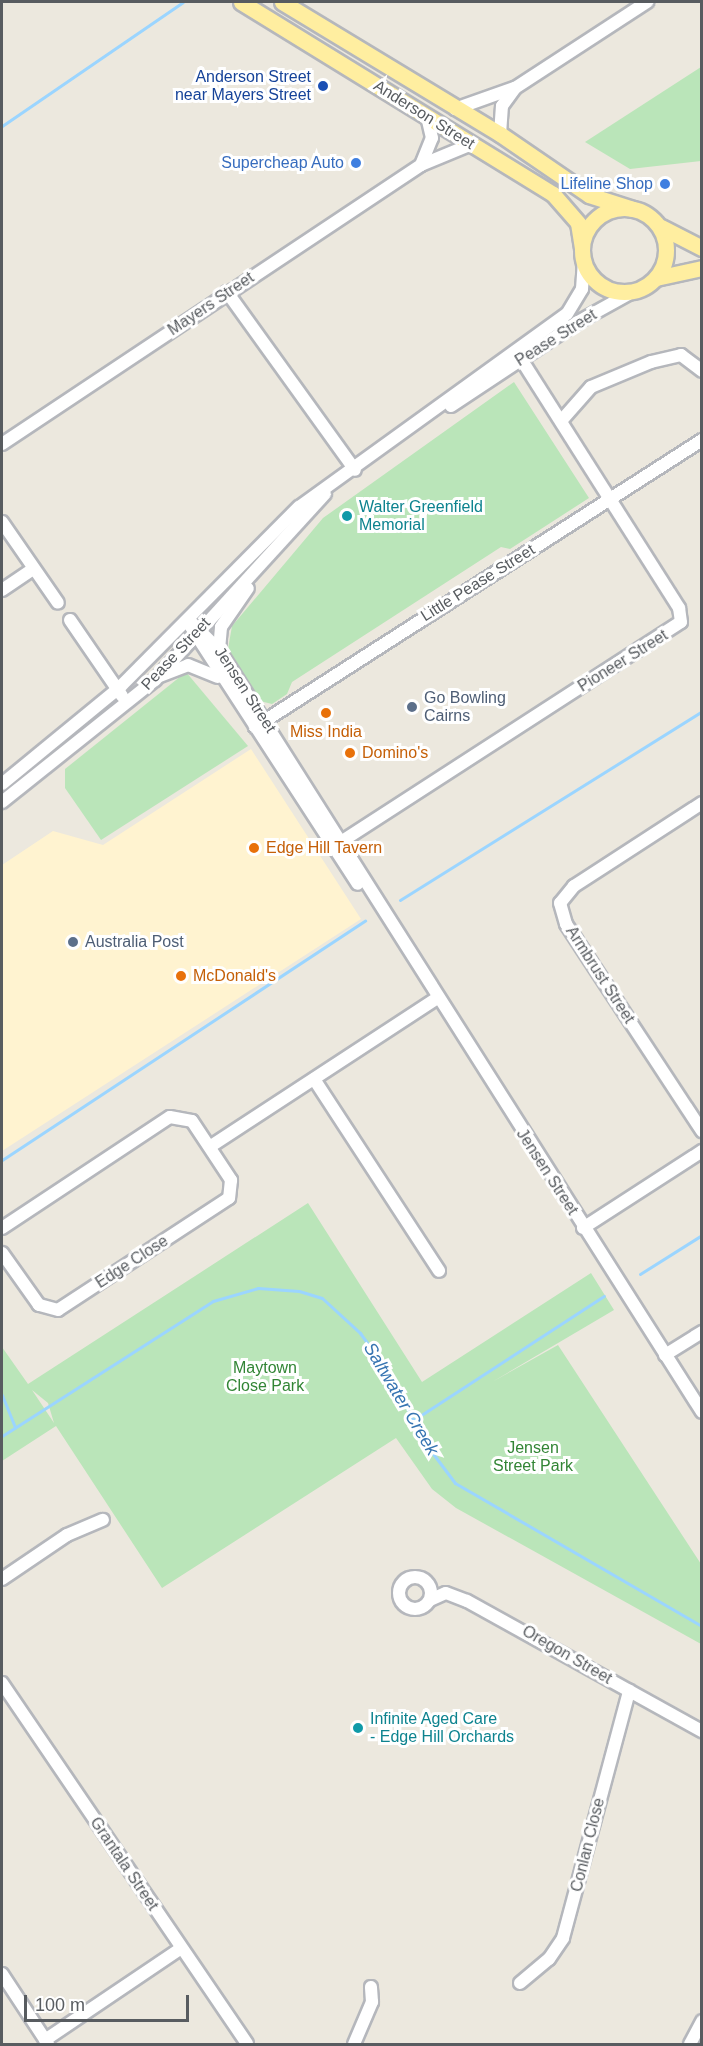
<!DOCTYPE html>
<html>
<head>
<meta charset="utf-8">
<style>
  body { margin:0 }
  #map { position:relative; width:703px; height:2046px; overflow:hidden; background:#ece8de; font-family:Helvetica,sans-serif }
  div>[style] { position:absolute }
  .commercial>* { inset:0; background:#fff3d0 }
  .green>* { inset:0; background:#bae5b9 }
  .stream>* { height:3px; margin:-1.5px; padding:0 1.5px; transform-origin:1.5px; border-radius:1.5px; background:#9bd5ff }
  .roads { filter:drop-shadow(2px 0 #b5b7bc) drop-shadow(-2px 0 #b5b7bc) drop-shadow(0 2px #b5b7bc) drop-shadow(0 -2px #b5b7bc) }
  .minor>* { height:12px; margin:-6px; padding:0 6px; transform-origin:6px; border-radius:6px; background:#fff }
  .minor>.ring { margin:-6px; padding:0; box-sizing:content-box; background:none; border:12px solid #fff; border-radius:50% }
  .major>* { height:15px; margin:-7.5px; padding:0 7.5px; transform-origin:7.5px; border-radius:7.5px; background:#ffeea0 }
  .major>.ring { margin:-7.5px; padding:0; box-sizing:content-box; background:none; border:15px solid #ffeea0; border-radius:50% }
  .dots>* { width:16px; height:16px; translate:-50% -50%; box-sizing:border-box; border:3px solid #fff; border-radius:50% }
  span { translate:-50% -50%; white-space:nowrap; text-align:center; line-height:1.15; -webkit-text-stroke:6px #fff; paint-order:stroke }
  .transit-label { font-size:16px; color:#164399 }
  .right { translate:-100% -50%; text-align:right }
  .street-label { font-size:16px; color:#585c60 }
  .shop-label { font-size:16px; color:#366cbe }
  .culture-label { font-size:16px; color:#0d838f }
  .left { translate:0 -50%; text-align:left }
  .service-label { font-size:16px; color:#4e5e75 }
  .food-label { font-size:16px; color:#c56008 }
  .park-label { font-size:16px; color:#328535 }
  .water-label { font-size:18px; color:#3775b2; font-style:italic }
  .frame { position:absolute; inset:0; border:3px solid #585c60; pointer-events:none }
  .scale { position:absolute; left:24px; top:1995px; width:165px; height:27px; box-sizing:border-box; border:3px solid #585c60; border-top:0; padding-left:8px; font-size:18px; line-height:21px; white-space:nowrap; color:#585c60; -webkit-text-stroke:4px #fff; paint-order:stroke }
</style>
</head>
<body>
<div id="map">
  <div class="commercial">
    <i style="clip-path:polygon(251px 749px,361px 919px,2px 1151px,2px 865px,53px 831px,103px 845px)"></i>
  </div>
  <div class="green">
    <i style="clip-path:polygon(701px 67px,701px 161px,630px 169px,585px 142px)"></i>
    <i style="clip-path:polygon(514px 382px,589px 498px,510px 549px,501px 547px,292px 682px,287px 694px,272px 704px,260px 701px,228px 649px,232px 626px,323px 518px)"></i>
    <i style="clip-path:polygon(186px 672px,248px 746px,101px 840px,65px 788px,65px 769px)"></i>
    <i style="clip-path:polygon(evenodd,308px 1203px,422px 1382px,591px 1273px,614px 1310px,492px 1382px,558px 1345px,701px 1564px,701px 1644px,456px 1508px,432px 1489px,396px 1438px,162px 1588px,56px 1426px,2px 1461px,2px 1347px,28px 1384px,308px 1203px,32px 1390px,48px 1403px,54px 1423px,32px 1390px)"></i>
  </div>
  <div class="stream">
    <i style="left:2px;top:126px;width:219px;rotate:-34.4deg"></i>
    <i style="left:400px;top:900px;width:356px;rotate:-32deg"></i>
    <i style="left:2px;top:1160px;width:435px;rotate:-33.4deg"></i>
    <i style="left:640px;top:1274px;width:73px;rotate:-32.2deg"></i>
    <i style="left:2px;top:1395px;width:35px;rotate:68deg"></i>
    <i style="left:412px;top:1421px;width:229px;rotate:-33.1deg"></i>
    <i style="left:2px;top:1436px;width:250px;rotate:-32.6deg"></i>
    <i style="left:213px;top:1301px;width:47px;rotate:-16.1deg"></i>
    <i style="left:258px;top:1288px;width:41px;rotate:4.2deg"></i>
    <i style="left:299px;top:1291px;width:24px;rotate:17deg"></i>
    <i style="left:322px;top:1298px;width:52px;rotate:42.6deg"></i>
    <i style="left:360px;top:1333px;width:54px;rotate:54deg"></i>
    <i style="left:392px;top:1377px;width:69px;rotate:64.2deg"></i>
    <i style="left:422px;top:1439px;width:55px;rotate:53.1deg"></i>
    <i style="left:455px;top:1483px;width:285px;rotate:30.1deg"></i>
  </div>
  <div class="roads">
    <div class="minor">
      <i style="left:455px;top:109px;width:63px;rotate:-19.6deg"></i>
      <i style="left:500px;top:134px;width:28px;rotate:-86deg"></i>
      <i style="left:502px;top:106px;width:22px;rotate:-54deg"></i>
      <i style="left:515px;top:88px;width:158px;rotate:-33.1deg"></i>
      <i style="left:421px;top:165px;width:29px;rotate:-68deg"></i>
      <i style="left:432px;top:138px;width:23px;rotate:-103deg"></i>
      <i style="left:227px;top:292px;width:219px;rotate:54.3deg"></i>
      <i style="left:451px;top:406px;width:152px;rotate:-33.5deg"></i>
      <i style="left:578px;top:322px;width:66px;rotate:-28.9deg"></i>
      <i style="left:561px;top:421px;width:45px;rotate:-48.6deg"></i>
      <i style="left:591px;top:387px;width:65px;rotate:-22.6deg"></i>
      <i style="left:651px;top:362px;width:31px;rotate:-13deg"></i>
      <i style="left:681px;top:355px;width:26px;rotate:37deg"></i>
      <i style="left:2px;top:444px;width:503px;rotate:-33.66deg"></i>
      <i style="left:421px;top:165px;width:55px;rotate:-22.4deg"></i>
      <i style="left:2px;top:522px;width:98px;rotate:55.3deg"></i>
      <i style="left:2px;top:590px;width:37px;rotate:-34deg"></i>
      <i style="left:70px;top:620px;width:92px;rotate:55.6deg"></i>
      <i style="left:189px;top:620px;width:42px;rotate:45deg"></i>
      <i style="left:219px;top:650px;width:902px;rotate:57.63deg"></i>
      <i style="left:191px;top:627px;width:306px;rotate:57deg"></i>
      <i style="left:219px;top:650px;width:23px;rotate:-85deg"></i>
      <i style="left:221px;top:627px;width:47px;rotate:-55.3deg"></i>
      <i style="left:160px;top:676px;width:30px;rotate:-21deg"></i>
      <i style="left:188px;top:665px;width:32px;rotate:22deg"></i>
      <i style="left:255px;top:727px;width:531px;rotate:-32.7deg"></i>
      <i style="left:2px;top:784px;width:153px;rotate:-39.4deg"></i>
      <i style="left:120px;top:687px;width:254px;rotate:-45.2deg"></i>
      <i style="left:299px;top:507px;width:330px;rotate:-35.8deg"></i>
      <i style="left:567px;top:314px;width:29px;rotate:-59deg"></i>
      <i style="left:582px;top:289px;width:28px;rotate:-86deg"></i>
      <i style="left:2px;top:802px;width:196px;rotate:-38.6deg"></i>
      <i style="left:155px;top:680px;width:252px;rotate:-47.6deg"></i>
      <i style="left:702px;top:803px;width:153px;rotate:147deg"></i>
      <i style="left:574px;top:886px;width:22px;rotate:129deg"></i>
      <i style="left:560px;top:903px;width:22px;rotate:74deg"></i>
      <i style="left:566px;top:924px;width:248px;rotate:56.7deg"></i>
      <i style="left:333px;top:847px;width:414px;rotate:-32.9deg"></i>
      <i style="left:681px;top:622px;width:14px;rotate:-98deg"></i>
      <i style="left:679px;top:608px;width:304px;rotate:-122.4deg"></i>
      <i style="left:314px;top:1079px;width:229px;rotate:56.9deg"></i>
      <i style="left:211px;top:1146px;width:269px;rotate:-33.2deg"></i>
      <i style="left:2px;top:1228px;width:201px;rotate:-33.5deg"></i>
      <i style="left:170px;top:1117px;width:22px;rotate:10deg"></i>
      <i style="left:192px;top:1121px;width:71px;rotate:56.5deg"></i>
      <i style="left:231px;top:1180px;width:18px;rotate:96deg"></i>
      <i style="left:229px;top:1198px;width:204px;rotate:146.8deg"></i>
      <i style="left:58px;top:1310px;width:20px;rotate:-165deg"></i>
      <i style="left:39px;top:1305px;width:64px;rotate:-125.4deg"></i>
      <i style="left:583px;top:1228px;width:142px;rotate:-32.9deg"></i>
      <i style="left:665px;top:1355px;width:44px;rotate:-31.9deg"></i>
      <i class="ring" style="left:399px;top:1577px;width:20px;height:20px"></i>
      <i style="left:2px;top:1579px;width:78px;rotate:-34.1deg"></i>
      <i style="left:67px;top:1535px;width:39px;rotate:-23deg"></i>
      <i style="left:430px;top:1600px;width:17px;rotate:-24deg"></i>
      <i style="left:446px;top:1593px;width:22px;rotate:21deg"></i>
      <i style="left:467px;top:1601px;width:269px;rotate:29deg"></i>
      <i style="left:2px;top:1683px;width:436px;rotate:55.8deg"></i>
      <i style="left:2px;top:1974px;width:84px;rotate:56.7deg"></i>
      <i style="left:520px;top:1983px;width:38px;rotate:-40deg"></i>
      <i style="left:549px;top:1959px;width:25px;rotate:-56deg"></i>
      <i style="left:563px;top:1938px;width:256px;rotate:-75deg"></i>
      <i style="left:45px;top:2040px;width:163px;rotate:-34deg"></i>
      <i style="left:354px;top:2044px;width:46px;rotate:-66.8deg"></i>
      <i style="left:372px;top:2002px;width:15px;rotate:-94deg"></i>
      <i style="left:690px;top:2044px;width:26px;rotate:-62deg"></i>
    </div>
    <div class="major">
      <i style="left:241px;top:2px;width:366px;rotate:31.6deg"></i>
      <i style="left:553px;top:194px;width:38px;rotate:49deg"></i>
      <i style="left:578px;top:223px;width:25px;rotate:81deg"></i>
      <i style="left:282px;top:2px;width:255px;rotate:31.2deg"></i>
      <i style="left:500px;top:134px;width:108px;rotate:34.4deg"></i>
      <i style="left:589px;top:195px;width:46px;rotate:17.7deg"></i>
      <i class="ring" style="left:582px;top:208px;width:69px;height:69px"></i>
      <i style="left:661px;top:227px;width:46px;rotate:27.1deg"></i>
      <i style="left:656px;top:278px;width:47px;rotate:-12.3deg"></i>
    </div>
  </div>
  <div class="dots">
    <i style="left:323px;top:86px;background:#1a4fb4"></i>
    <i style="left:356px;top:163px;background:#3f7fe0"></i>
    <i style="left:665px;top:184px;background:#3f7fe0"></i>
    <i style="left:347px;top:516px;background:#0f9aa8"></i>
    <i style="left:412px;top:707px;background:#5c6f8a"></i>
    <i style="left:326px;top:713px;background:#e8710a"></i>
    <i style="left:350px;top:753px;background:#e8710a"></i>
    <i style="left:254px;top:848px;background:#e8710a"></i>
    <i style="left:73px;top:942px;background:#5c6f8a"></i>
    <i style="left:181px;top:976px;background:#e8710a"></i>
    <i style="left:358px;top:1728px;background:#0f9aa8"></i>
  </div>
  <div class="transit-label">
    <span class="right" style="left:311px;top:86px">Anderson Street<br>near Mayers Street</span>
  </div>
  <div class="street-label">
    <span style="left:424px;top:115px;rotate:32deg">Anderson Street</span>
    <span style="left:211px;top:304px;rotate:-34deg">Mayers Street</span>
    <span style="left:556px;top:338px;rotate:-32deg">Pease Street</span>
    <span style="left:478px;top:583px;rotate:-32deg">Little Pease Street</span>
    <span style="left:176px;top:654px;rotate:-47deg">Pease Street</span>
    <span style="left:623px;top:661px;rotate:-32deg">Pioneer Street</span>
    <span style="left:245px;top:690px;rotate:57deg">Jensen Street</span>
    <span style="left:600px;top:975px;rotate:57deg">Armbrust Street</span>
    <span style="left:547px;top:1172px;rotate:57deg">Jensen Street</span>
    <span style="left:132px;top:1262px;rotate:-33deg">Edge Close</span>
    <span style="left:567px;top:1655px;rotate:30deg">Oregon Street</span>
    <span style="left:588px;top:1845px;rotate:-76deg">Conlan Close</span>
    <span style="left:124px;top:1864px;rotate:56deg">Grantala Street</span>
  </div>
  <div class="shop-label">
    <span class="right" style="left:344px;top:163px">Supercheap Auto</span>
    <span class="right" style="left:653px;top:184px">Lifeline Shop</span>
  </div>
  <div class="culture-label">
    <span class="left" style="left:359px;top:516px">Walter Greenfield<br>Memorial</span>
    <span class="left" style="left:370px;top:1728px">Infinite Aged Care<br>- Edge Hill Orchards</span>
  </div>
  <div class="service-label">
    <span class="left" style="left:424px;top:707px">Go Bowling<br>Cairns</span>
    <span class="left" style="left:85px;top:942px">Australia Post</span>
  </div>
  <div class="food-label">
    <span style="left:326px;top:732px">Miss India</span>
    <span class="left" style="left:362px;top:753px">Domino's</span>
    <span class="left" style="left:266px;top:848px">Edge Hill Tavern</span>
    <span class="left" style="left:193px;top:976px">McDonald's</span>
  </div>
  <div class="park-label">
    <span style="left:265px;top:1377px">Maytown<br>Close Park</span>
    <span style="left:533px;top:1457px">Jensen<br>Street Park</span>
  </div>
  <div class="water-label">
    <span style="left:401px;top:1399px;rotate:59deg">Saltwater Creek</span>
  </div>
  <div class="frame"></div>
  <div class="scale">100 m</div>
</div>
</body>
</html>
